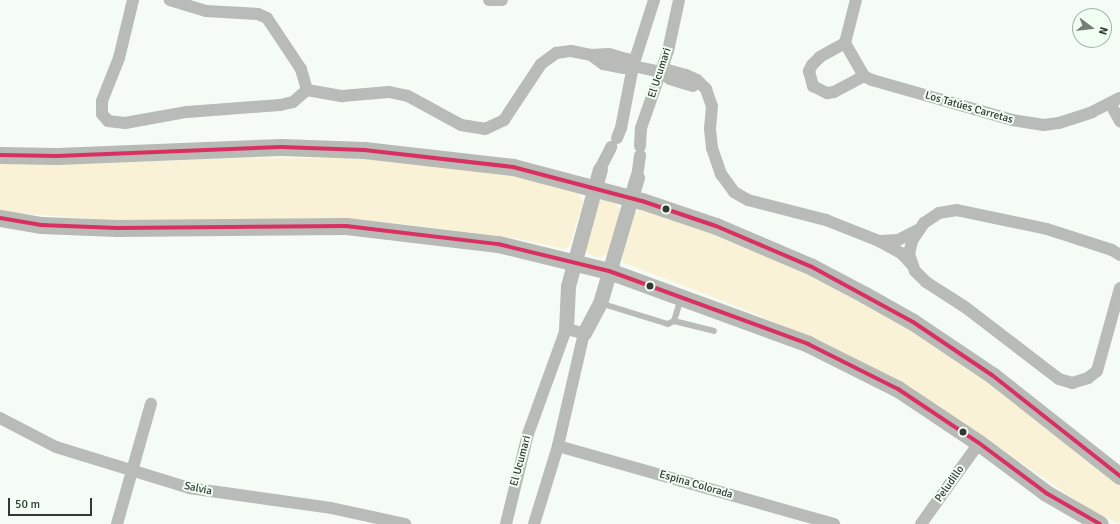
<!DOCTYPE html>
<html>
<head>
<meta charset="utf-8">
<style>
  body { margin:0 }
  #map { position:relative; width:1120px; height:524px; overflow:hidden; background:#f4fcf5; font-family:Signika,sans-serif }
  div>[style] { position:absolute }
  .green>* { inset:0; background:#faf2d6 }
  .service>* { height:6px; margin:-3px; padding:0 3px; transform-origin:3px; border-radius:3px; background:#b8bbb7 }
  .minor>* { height:12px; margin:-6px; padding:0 6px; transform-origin:6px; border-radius:6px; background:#b8bbb7 }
  .tertiary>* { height:15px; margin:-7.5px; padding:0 7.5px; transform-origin:7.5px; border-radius:7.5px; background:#b8bbb7 }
  .secondary>* { height:17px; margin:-8.5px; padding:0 8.5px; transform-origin:8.5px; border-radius:8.5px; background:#b8bab5 }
  .bus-1>* { height:4px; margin:-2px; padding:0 2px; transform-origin:2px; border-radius:2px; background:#d93062 }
  .dots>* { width:11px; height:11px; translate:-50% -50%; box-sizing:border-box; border:2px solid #f1fff2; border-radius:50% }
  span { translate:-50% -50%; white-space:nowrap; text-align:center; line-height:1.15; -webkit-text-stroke:4px #f1fff2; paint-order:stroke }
  .street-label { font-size:11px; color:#323933 }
  .north { position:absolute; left:1072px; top:8px; width:40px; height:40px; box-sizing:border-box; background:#f1fff2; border:1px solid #a5b0a6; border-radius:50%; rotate:105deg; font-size:11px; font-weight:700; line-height:16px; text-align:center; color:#323933 }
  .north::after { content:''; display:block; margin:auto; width:14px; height:18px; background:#767d77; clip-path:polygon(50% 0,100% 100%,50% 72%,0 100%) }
  .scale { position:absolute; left:8px; top:498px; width:84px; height:18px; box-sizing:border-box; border:2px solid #323933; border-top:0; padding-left:5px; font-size:12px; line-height:14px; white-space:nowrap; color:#323933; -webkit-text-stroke:3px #f1fff2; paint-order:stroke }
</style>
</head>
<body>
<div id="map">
  <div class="green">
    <i style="clip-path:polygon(249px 158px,342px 158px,470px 165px,578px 191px,583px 202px,570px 246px,564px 249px,520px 239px,414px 225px,334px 218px,123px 221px,0 212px,0 159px,94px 163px)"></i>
    <i style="clip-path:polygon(603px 199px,616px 203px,620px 212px,609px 252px,599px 258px,588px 254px,584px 247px,596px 204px)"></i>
    <i style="clip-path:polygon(640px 209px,704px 228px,825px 279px,959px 359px,1120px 483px,1120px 524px,1087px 508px,964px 423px,847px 355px,749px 311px,624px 263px,621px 253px,633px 213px)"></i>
  </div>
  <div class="service">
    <i style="left:600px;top:303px;width:71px;rotate:17.2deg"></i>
    <i style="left:668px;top:324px;width:7px;rotate:-27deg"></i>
    <i style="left:674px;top:321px;width:24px;rotate:-73deg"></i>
    <i style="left:674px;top:321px;width:41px;rotate:14deg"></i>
  </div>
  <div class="minor">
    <i style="left:133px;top:0;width:60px;rotate:103.6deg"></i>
    <i style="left:119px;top:58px;width:46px;rotate:111.6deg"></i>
    <i style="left:102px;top:101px;width:13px;rotate:90deg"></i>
    <i style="left:102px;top:114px;width:9px;rotate:49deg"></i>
    <i style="left:108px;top:121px;width:17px;rotate:7deg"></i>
    <i style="left:125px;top:123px;width:63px;rotate:-10.1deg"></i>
    <i style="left:187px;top:112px;width:93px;rotate:-4.3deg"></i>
    <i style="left:280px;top:105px;width:13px;rotate:-13deg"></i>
    <i style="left:293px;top:102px;width:18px;rotate:-41deg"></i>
    <i style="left:307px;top:90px;width:22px;rotate:-106deg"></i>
    <i style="left:301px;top:69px;width:61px;rotate:-123.7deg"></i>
    <i style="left:267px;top:18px;width:10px;rotate:-156deg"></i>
    <i style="left:258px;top:14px;width:52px;rotate:-176.7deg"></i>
    <i style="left:206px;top:11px;width:38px;rotate:-163deg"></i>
    <i style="left:489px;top:0;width:13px"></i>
    <i style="left:845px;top:43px;width:38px;rotate:60deg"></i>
    <i style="left:864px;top:76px;width:9px;rotate:27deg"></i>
    <i style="left:872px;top:80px;width:146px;rotate:15.9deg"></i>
    <i style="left:1012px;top:120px;width:32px;rotate:9deg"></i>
    <i style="left:1044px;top:125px;width:15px;rotate:-8deg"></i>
    <i style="left:1059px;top:123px;width:35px;rotate:-18deg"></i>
    <i style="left:1092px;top:112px;width:31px;rotate:-27deg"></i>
    <i style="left:845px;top:43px;width:29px;rotate:151deg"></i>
    <i style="left:820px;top:57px;width:11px;rotate:135deg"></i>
    <i style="left:812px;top:65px;width:7px;rotate:117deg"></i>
    <i style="left:809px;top:71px;width:16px;rotate:75deg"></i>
    <i style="left:813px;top:86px;width:16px;rotate:27deg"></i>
    <i style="left:827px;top:93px;width:7px;rotate:-8deg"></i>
    <i style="left:834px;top:92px;width:34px;rotate:-28deg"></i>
    <i style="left:845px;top:43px;width:44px;rotate:-75.7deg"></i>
    <i style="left:633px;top:66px;width:29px;rotate:12deg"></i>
    <i style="left:661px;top:72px;width:11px;rotate:38deg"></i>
    <i style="left:670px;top:79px;width:24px;rotate:17deg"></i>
    <i style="left:661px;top:72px;width:7px;rotate:-16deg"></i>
    <i style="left:668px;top:70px;width:19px;rotate:16deg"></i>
    <i style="left:686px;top:75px;width:12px;rotate:24deg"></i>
    <i style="left:697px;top:80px;width:13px;rotate:45deg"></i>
    <i style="left:706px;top:89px;width:18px;rotate:71deg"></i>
    <i style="left:712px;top:106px;width:23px;rotate:95deg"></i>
    <i style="left:710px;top:129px;width:19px;rotate:84deg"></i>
    <i style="left:712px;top:148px;width:28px;rotate:71deg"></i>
    <i style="left:721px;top:174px;width:22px;rotate:54deg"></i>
    <i style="left:734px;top:192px;width:16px;rotate:30deg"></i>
    <i style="left:748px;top:200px;width:81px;rotate:14.4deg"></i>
    <i style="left:826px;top:220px;width:57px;rotate:21.6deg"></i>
    <i style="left:879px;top:241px;width:25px;rotate:29deg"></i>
    <i style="left:901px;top:253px;width:16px;rotate:47deg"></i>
    <i style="left:307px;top:90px;width:36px;rotate:10deg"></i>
    <i style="left:342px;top:96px;width:47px;rotate:-4.9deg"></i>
    <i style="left:389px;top:92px;width:19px;rotate:12deg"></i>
    <i style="left:408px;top:96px;width:60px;rotate:28.7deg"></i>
    <i style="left:461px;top:125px;width:24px;rotate:9deg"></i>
    <i style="left:485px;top:129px;width:21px;rotate:-25deg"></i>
    <i style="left:504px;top:120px;width:67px;rotate:-56.5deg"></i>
    <i style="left:541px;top:64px;width:19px;rotate:-36deg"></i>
    <i style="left:556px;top:53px;width:15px;rotate:-8deg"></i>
    <i style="left:571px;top:51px;width:20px;rotate:11deg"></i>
    <i style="left:591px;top:55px;width:18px;rotate:-3deg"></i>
    <i style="left:609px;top:54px;width:19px;rotate:16deg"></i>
    <i style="left:627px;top:59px;width:9px;rotate:49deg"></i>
    <i style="left:633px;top:66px;width:9px;rotate:167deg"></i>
    <i style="left:624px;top:68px;width:21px;rotate:-169deg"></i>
    <i style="left:603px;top:64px;width:15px;rotate:-143deg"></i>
    <i style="left:1110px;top:103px;width:21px;rotate:61deg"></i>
    <i style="left:617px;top:138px;width:11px;rotate:-68deg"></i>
    <i style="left:621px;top:128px;width:63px;rotate:-79deg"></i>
    <i style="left:633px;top:66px;width:69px;rotate:-72.3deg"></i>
    <i style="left:640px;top:146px;width:18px;rotate:-87deg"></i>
    <i style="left:641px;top:128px;width:82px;rotate:-70.7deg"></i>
    <i style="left:668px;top:51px;width:52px;rotate:-77.8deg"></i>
    <i style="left:600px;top:169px;width:25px;rotate:-63deg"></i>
    <i style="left:637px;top:177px;width:22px;rotate:-82deg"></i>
    <i style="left:880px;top:241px;width:18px;rotate:-3deg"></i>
    <i style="left:898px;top:240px;width:22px;rotate:-27deg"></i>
    <i style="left:1120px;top:255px;width:9px;rotate:-148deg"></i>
    <i style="left:1112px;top:250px;width:68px;rotate:-162.1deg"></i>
    <i style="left:1047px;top:229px;width:92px;rotate:-168.1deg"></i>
    <i style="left:957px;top:210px;width:18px;rotate:171deg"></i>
    <i style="left:939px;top:213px;width:18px;rotate:146deg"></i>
    <i style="left:924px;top:223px;width:22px;rotate:124deg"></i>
    <i style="left:912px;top:241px;width:13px;rotate:103deg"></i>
    <i style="left:909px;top:254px;width:18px;rotate:71deg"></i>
    <i style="left:915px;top:271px;width:16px;rotate:45deg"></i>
    <i style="left:926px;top:282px;width:46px;rotate:32.7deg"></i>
    <i style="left:965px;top:307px;width:118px;rotate:37.5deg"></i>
    <i style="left:1059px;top:379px;width:14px;rotate:17deg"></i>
    <i style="left:1072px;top:383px;width:17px;rotate:-17deg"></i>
    <i style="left:1088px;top:378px;width:11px;rotate:-38deg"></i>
    <i style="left:1097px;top:371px;width:86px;rotate:-74.5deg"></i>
    <i style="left:0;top:418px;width:63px;rotate:27.4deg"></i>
    <i style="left:56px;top:447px;width:139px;rotate:17.1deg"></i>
    <i style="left:189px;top:488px;width:143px;rotate:8deg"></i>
    <i style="left:331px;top:508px;width:76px;rotate:12.2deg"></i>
    <i style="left:558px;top:446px;width:287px;rotate:15.8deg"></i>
    <i style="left:117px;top:524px;width:125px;rotate:-74.2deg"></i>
    <i style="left:506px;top:524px;width:93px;rotate:-76.3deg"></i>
    <i style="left:528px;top:434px;width:112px;rotate:-70.1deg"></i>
    <i style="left:566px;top:329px;width:18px;rotate:13deg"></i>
    <i style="left:584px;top:333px;width:116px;rotate:103deg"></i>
    <i style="left:558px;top:446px;width:82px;rotate:107.1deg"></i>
    <i style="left:921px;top:524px;width:100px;rotate:-54.4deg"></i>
  </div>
  <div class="tertiary">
    <i style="left:566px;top:329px;width:43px;rotate:-87.3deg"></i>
    <i style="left:568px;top:286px;width:121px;rotate:-74.7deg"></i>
    <i style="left:584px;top:333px;width:34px;rotate:-62deg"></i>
    <i style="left:600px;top:303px;width:131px;rotate:-73.6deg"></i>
  </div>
  <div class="secondary">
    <i style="left:0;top:155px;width:57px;rotate:1deg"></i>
    <i style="left:57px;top:156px;width:224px;rotate:-2.3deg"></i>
    <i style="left:281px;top:147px;width:83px;rotate:2.1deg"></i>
    <i style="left:364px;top:150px;width:150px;rotate:6.5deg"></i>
    <i style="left:513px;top:167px;width:133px;rotate:14.8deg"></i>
    <i style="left:642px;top:201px;width:78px;rotate:18.7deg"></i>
    <i style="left:716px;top:226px;width:104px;rotate:23.1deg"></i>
    <i style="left:812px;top:267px;width:60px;rotate:27.8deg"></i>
    <i style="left:865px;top:295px;width:55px;rotate:29.4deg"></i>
    <i style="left:913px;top:322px;width:95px;rotate:33.9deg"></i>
    <i style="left:992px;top:375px;width:163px;rotate:38.3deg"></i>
    <i style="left:0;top:218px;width:42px;rotate:9.7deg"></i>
    <i style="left:41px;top:225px;width:76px;rotate:2.3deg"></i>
    <i style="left:117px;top:228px;width:229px;rotate:-0.5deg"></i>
    <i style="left:346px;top:226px;width:153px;rotate:6.8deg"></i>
    <i style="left:498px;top:244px;width:114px;rotate:13.7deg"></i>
    <i style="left:609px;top:271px;width:212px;rotate:20.1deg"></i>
    <i style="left:808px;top:344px;width:101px;rotate:26.6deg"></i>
    <i style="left:898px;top:389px;width:97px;rotate:33.7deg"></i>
    <i style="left:979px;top:443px;width:84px;rotate:36.7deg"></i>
    <i style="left:1046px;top:493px;width:62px;rotate:29.9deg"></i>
  </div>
  <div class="bus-1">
    <i style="left:0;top:155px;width:57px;rotate:1deg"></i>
    <i style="left:57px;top:156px;width:224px;rotate:-2.3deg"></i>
    <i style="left:281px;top:147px;width:83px;rotate:2.1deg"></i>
    <i style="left:364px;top:150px;width:150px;rotate:6.5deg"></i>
    <i style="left:513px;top:167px;width:133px;rotate:14.8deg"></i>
    <i style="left:642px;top:201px;width:78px;rotate:18.7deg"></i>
    <i style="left:716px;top:226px;width:104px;rotate:23.1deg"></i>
    <i style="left:812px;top:267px;width:115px;rotate:28.6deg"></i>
    <i style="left:913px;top:322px;width:95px;rotate:33.9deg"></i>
    <i style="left:992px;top:375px;width:163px;rotate:38.3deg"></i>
    <i style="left:0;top:218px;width:42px;rotate:9.7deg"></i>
    <i style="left:41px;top:225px;width:76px;rotate:2.3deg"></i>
    <i style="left:117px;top:228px;width:229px;rotate:-0.5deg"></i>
    <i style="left:346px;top:226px;width:153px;rotate:6.8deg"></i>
    <i style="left:498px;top:244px;width:114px;rotate:13.7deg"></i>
    <i style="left:609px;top:271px;width:212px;rotate:20.1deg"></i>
    <i style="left:808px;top:344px;width:101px;rotate:26.6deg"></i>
    <i style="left:898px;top:389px;width:97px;rotate:33.7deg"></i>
    <i style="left:979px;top:443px;width:84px;rotate:36.7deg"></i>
    <i style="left:1046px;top:493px;width:62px;rotate:29.9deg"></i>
  </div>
  <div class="dots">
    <i style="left:666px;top:209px;background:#323933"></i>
    <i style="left:650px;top:286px;background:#323933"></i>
    <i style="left:963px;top:432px;background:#323933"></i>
  </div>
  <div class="street-label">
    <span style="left:660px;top:73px;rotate:-72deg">El Ucumari</span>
    <span style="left:969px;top:108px;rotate:16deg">Los Tatúes Carretas</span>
    <span style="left:521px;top:461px;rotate:-75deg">El Ucumari</span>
    <span style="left:950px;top:484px;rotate:-55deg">Peludillo</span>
    <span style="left:696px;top:485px;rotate:16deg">Espina Colorada</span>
    <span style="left:198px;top:489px;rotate:12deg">Salvia</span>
  </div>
  <div class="north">N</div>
  <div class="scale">50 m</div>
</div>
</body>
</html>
